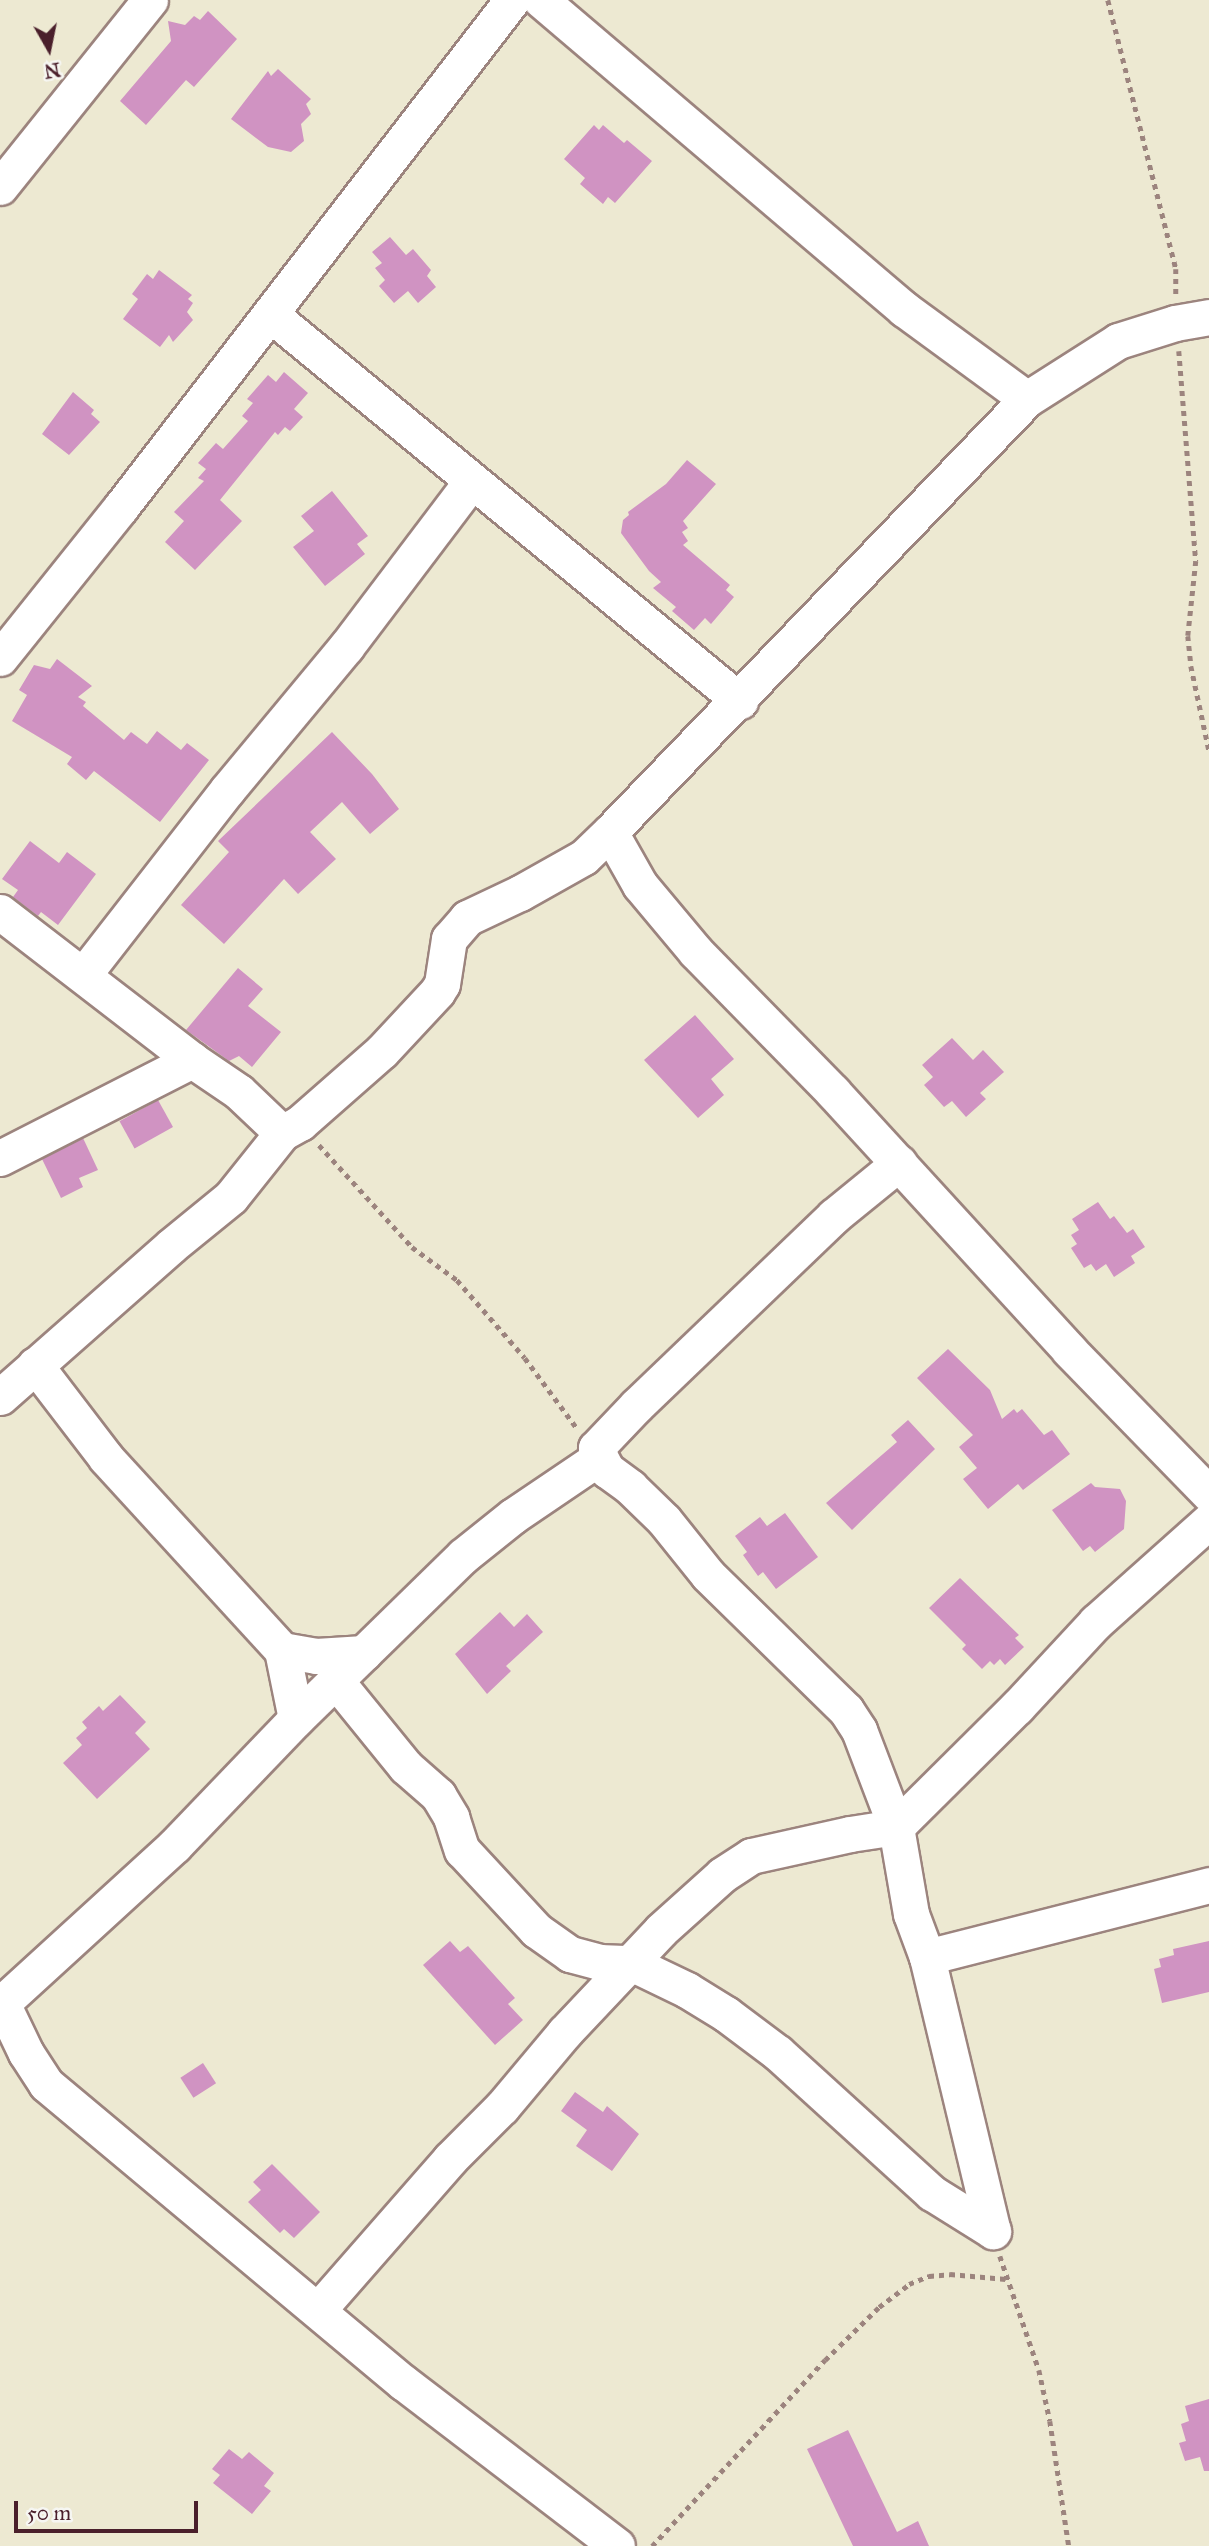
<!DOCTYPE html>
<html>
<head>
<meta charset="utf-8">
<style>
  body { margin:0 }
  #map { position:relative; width:1209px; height:2546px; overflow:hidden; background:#ede9d2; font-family:"IM FELL Great Primer",serif }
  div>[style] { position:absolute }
  .building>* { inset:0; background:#d093c2; transform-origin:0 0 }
  .path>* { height:4.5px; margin-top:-2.25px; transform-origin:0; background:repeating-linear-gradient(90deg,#9c847e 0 5px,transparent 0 10px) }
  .roads { filter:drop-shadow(2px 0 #9c847e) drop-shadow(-2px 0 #9c847e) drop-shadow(0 2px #9c847e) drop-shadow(0 -2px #9c847e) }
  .minor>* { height:35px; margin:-17.5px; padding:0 17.5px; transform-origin:17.5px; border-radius:17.5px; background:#fff }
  span { translate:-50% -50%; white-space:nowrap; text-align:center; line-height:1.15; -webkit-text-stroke:5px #f6f6f2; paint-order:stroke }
  .north { position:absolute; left:14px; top:14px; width:70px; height:70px; -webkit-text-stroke:5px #f6f6f2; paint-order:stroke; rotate:171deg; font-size:19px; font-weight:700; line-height:28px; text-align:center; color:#4a1f2b }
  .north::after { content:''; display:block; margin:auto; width:24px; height:32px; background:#4a1f2b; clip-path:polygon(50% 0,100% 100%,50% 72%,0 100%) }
  .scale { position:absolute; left:14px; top:2501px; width:184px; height:32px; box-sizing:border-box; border:4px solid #4a1f2b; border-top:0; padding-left:9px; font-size:21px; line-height:24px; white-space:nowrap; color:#4a1f2b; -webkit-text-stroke:5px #f6f6f2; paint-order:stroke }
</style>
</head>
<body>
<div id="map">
  <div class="building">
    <i style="clip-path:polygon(208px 11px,237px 39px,194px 87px,186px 80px,146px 125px,120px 101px,171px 41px,168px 21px,185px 25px,194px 16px,200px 20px)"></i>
    <i style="clip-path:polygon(278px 69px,311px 99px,306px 104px,311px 114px,301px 124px,304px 141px,291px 152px,268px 147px,231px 119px,268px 71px,271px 76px)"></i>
    <i style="clip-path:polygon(594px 125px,599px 130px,603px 125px,624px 143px,627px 140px,652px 161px,615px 203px,608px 197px,603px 204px,580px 184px,585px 178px,564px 159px)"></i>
    <i style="clip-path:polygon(390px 237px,406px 255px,413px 249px,431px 270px,427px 276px,436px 287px,418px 303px,408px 291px,394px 303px,379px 286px,385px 280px,375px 268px,382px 263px,372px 252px)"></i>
    <i style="clip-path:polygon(159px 270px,192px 295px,188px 299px,193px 303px,187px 312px,193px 320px,173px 342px,169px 335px,160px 347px,123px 319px,138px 299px,132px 294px,147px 274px,153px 279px)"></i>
    <i style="clip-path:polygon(284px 372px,308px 393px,294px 409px,303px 417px,290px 431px,285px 427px,278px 435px,275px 432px,220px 500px,242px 521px,195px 570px,165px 542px,184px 521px,174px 512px,204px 481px,198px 478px,206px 469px,198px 463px,216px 443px,223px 449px,248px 421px,242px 416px,253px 403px,247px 399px,268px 375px,276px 382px)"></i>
    <i style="clip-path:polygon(73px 392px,94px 410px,91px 414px,100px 422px,69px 455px,42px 434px)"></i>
    <i style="clip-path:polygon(687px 460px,716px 484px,683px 521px,688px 528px,682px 532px,688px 541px,683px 545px,730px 585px,726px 590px,734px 597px,711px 624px,705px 618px,694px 630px,672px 611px,676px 607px,653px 588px,661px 582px,649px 571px,621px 533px,623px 520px,629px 515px,628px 512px,666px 484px)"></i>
    <i style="clip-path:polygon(332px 491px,368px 536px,357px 544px,365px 554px,325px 586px,293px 547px,314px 531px,301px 516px)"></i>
    <i style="clip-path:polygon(57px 659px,92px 686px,78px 697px,86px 702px,83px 706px,124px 740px,131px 732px,147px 744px,157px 731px,181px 750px,187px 743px,209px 760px,160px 822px,94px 771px,86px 780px,67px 764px,72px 757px,12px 721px,27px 695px,19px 690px,34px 665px,50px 669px)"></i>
    <i style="clip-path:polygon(332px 732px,372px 774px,399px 809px,370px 834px,342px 802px,310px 832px,336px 859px,298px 894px,284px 879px,224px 944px,181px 905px,229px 852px,218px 841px)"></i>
    <i style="clip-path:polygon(30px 841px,59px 863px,67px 852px,96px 874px,58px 925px,41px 912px,38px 916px,13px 897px,18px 890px,2px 879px)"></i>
    <i style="clip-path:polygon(238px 968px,263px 989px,248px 1006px,281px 1032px,252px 1067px,239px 1056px,229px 1061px,186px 1030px)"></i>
    <i style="clip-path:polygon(695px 1015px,734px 1059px,711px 1079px,724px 1095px,698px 1118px,644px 1060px)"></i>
    <i style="clip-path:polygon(952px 1038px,973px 1060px,983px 1050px,1004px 1072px,980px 1093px,986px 1099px,966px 1117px,952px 1101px,944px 1107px,924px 1085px,933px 1077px,922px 1065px)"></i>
    <i style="left:158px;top:1100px;width:31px;height:44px;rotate:61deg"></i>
    <i style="clip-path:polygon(83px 1138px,98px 1170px,79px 1178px,83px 1187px,61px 1198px,42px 1159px)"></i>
    <i style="clip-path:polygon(1098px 1202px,1110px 1219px,1114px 1216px,1127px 1233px,1133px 1229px,1145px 1247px,1131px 1256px,1135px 1263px,1114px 1277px,1106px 1264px,1096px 1271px,1091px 1264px,1084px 1268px,1071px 1248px,1077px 1244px,1071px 1235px,1079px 1230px,1072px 1219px)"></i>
    <i style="clip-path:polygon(948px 1349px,990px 1390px,1002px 1419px,1014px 1409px,1017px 1413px,1022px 1409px,1044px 1435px,1052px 1430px,1070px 1454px,1023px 1490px,1018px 1484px,988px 1509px,963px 1479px,977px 1468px,959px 1447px,973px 1435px,917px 1378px)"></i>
    <i style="clip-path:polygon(908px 1420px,935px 1449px,852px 1530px,826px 1503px,897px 1442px,891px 1435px)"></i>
    <i style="clip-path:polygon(1091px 1483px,1095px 1487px,1120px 1489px,1126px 1501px,1124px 1529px,1095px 1552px,1090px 1546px,1083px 1551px,1052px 1510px)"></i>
    <i style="clip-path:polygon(785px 1513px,818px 1557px,776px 1589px,763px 1572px,758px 1576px,743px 1555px,747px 1552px,735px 1536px,760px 1517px,767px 1526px)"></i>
    <i style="clip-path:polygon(960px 1578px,1019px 1635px,1015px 1638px,1024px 1647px,1005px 1665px,1000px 1659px,994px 1665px,990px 1661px,982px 1669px,962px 1649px,966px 1645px,929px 1608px)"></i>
    <i style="clip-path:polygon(500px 1612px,514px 1627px,527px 1614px,543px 1632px,506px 1666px,511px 1671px,487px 1694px,455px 1654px)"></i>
    <i style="clip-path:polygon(120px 1695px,146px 1722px,135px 1733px,150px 1749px,97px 1799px,63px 1763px,82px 1745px,76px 1738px,87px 1728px,82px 1722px,99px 1706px,103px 1711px)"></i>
    <i style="clip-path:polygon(450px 1941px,460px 1952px,468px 1946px,515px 1998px,508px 2004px,523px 2020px,495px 2045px,423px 1965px)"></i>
    <i style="clip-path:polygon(1209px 1941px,1209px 1992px,1162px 2003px,1154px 1969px,1161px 1967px,1159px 1959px,1174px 1955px,1173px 1949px)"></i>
    <i style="left:203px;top:2063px;width:24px;height:27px;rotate:57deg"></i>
    <i style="clip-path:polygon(575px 2092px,603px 2112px,607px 2106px,639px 2134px,612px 2171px,576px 2146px,587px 2130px,561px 2111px)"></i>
    <i style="clip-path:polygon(272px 2164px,320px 2212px,294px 2238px,284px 2229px,280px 2233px,248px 2202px,261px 2190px,253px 2182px)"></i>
    <i style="clip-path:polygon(1209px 2399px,1209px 2471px,1204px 2471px,1200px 2457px,1185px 2461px,1179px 2443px,1186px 2441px,1181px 2424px,1189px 2421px,1185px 2406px)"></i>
    <i style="clip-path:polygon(848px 2430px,897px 2532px,918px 2521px,929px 2546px,853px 2546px,807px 2449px)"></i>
    <i style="clip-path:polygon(229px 2449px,242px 2459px,249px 2452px,274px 2473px,264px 2486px,271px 2491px,252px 2514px,213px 2483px,220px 2475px,212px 2469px)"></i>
  </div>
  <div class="path">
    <i style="left:1108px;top:0;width:277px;rotate:75.8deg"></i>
    <i style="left:1176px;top:269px;width:25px;rotate:90deg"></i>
    <i style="left:1179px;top:351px;width:211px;rotate:85.4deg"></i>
    <i style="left:1196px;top:561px;width:75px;rotate:96.1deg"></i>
    <i style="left:1188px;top:636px;width:30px;rotate:84deg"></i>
    <i style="left:1191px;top:666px;width:86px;rotate:77.9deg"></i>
    <i style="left:319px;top:1145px;width:138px;rotate:47.6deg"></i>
    <i style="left:412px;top:1247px;width:56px;rotate:36.3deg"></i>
    <i style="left:457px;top:1280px;width:103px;rotate:48.9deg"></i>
    <i style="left:525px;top:1358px;width:86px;rotate:53.5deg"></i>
    <i style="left:1000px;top:2256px;width:120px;rotate:71.1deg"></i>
    <i style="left:1039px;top:2370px;width:52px;rotate:77.8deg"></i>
    <i style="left:1050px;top:2421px;width:126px;rotate:81.4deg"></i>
    <i style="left:652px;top:2546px;width:254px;rotate:-47.1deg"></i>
    <i style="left:825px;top:2360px;width:76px;rotate:-44.5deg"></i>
    <i style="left:879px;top:2307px;width:38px;rotate:-37deg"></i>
    <i style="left:909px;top:2284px;width:22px;rotate:-22deg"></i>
    <i style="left:929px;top:2276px;width:21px;rotate:-5deg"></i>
    <i style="left:950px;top:2274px;width:56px;rotate:5.1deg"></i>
  </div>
  <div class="roads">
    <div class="minor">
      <i style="left:541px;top:0;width:477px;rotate:40.4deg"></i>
      <i style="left:904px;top:309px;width:152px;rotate:36.2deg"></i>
      <i style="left:0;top:187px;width:240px;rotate:-51.3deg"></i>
      <i style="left:270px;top:314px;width:609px;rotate:39.47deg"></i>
      <i style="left:0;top:658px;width:193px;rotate:-51.3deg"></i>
      <i style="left:121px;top:507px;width:640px;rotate:-52.36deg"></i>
      <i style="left:610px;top:832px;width:61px;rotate:60.5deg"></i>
      <i style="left:640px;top:885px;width:87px;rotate:50.1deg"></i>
      <i style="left:696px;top:952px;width:196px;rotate:45.6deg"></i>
      <i style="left:833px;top:1092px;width:350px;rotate:47.5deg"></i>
      <i style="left:1069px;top:1350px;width:201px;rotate:45.8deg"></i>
      <i style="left:0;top:912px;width:242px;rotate:37.6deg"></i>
      <i style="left:192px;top:1060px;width:57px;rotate:34.2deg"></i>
      <i style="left:239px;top:1092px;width:59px;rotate:43.6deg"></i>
      <i style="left:84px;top:974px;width:234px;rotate:-52.1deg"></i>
      <i style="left:228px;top:789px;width:185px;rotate:-50.3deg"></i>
      <i style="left:346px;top:647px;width:207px;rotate:-52.9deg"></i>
      <i style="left:0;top:1158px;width:216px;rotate:-27deg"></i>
      <i style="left:35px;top:1365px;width:117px;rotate:52.6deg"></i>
      <i style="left:106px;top:1458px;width:260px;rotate:47.5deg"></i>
      <i style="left:282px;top:1650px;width:70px;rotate:78.5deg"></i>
      <i style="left:0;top:1397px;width:228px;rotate:-41.4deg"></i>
      <i style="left:171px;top:1246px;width:77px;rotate:-39.2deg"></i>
      <i style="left:231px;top:1197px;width:82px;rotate:-51.4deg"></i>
      <i style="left:282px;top:1133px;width:21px;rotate:-29deg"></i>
      <i style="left:300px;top:1123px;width:109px;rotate:-41.3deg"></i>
      <i style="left:382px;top:1051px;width:81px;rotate:-47deg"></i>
      <i style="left:437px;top:992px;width:9px;rotate:-58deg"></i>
      <i style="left:442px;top:984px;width:46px;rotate:-81.2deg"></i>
      <i style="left:449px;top:939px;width:28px;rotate:-49deg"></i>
      <i style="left:467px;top:918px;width:59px;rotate:-25.3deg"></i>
      <i style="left:520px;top:893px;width:73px;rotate:-29.4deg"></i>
      <i style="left:584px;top:857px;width:36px;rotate:-44deg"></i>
      <i style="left:610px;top:832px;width:601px;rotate:-46.08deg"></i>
      <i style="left:1027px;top:399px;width:108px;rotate:-32.5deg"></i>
      <i style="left:1118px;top:341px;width:60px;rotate:-17.5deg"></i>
      <i style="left:1175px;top:323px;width:35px;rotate:-10deg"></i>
      <i style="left:600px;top:1457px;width:15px;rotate:62deg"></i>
      <i style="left:607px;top:1470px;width:29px;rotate:36deg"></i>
      <i style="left:630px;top:1487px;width:47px;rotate:44.1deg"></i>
      <i style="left:664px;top:1520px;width:70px;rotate:51.3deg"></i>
      <i style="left:708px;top:1575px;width:193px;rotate:44.4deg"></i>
      <i style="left:846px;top:1710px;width:24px;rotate:57deg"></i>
      <i style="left:859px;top:1730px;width:104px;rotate:69.1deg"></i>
      <i style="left:896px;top:1827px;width:88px;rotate:80.2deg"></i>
      <i style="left:911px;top:1914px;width:46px;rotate:69.6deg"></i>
      <i style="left:927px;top:1957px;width:282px;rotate:76.5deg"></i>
      <i style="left:282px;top:1650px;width:35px;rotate:10deg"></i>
      <i style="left:316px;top:1656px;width:48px;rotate:-3.6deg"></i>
      <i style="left:336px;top:1681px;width:111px;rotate:50.9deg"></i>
      <i style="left:406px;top:1767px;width:43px;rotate:41.2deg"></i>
      <i style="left:438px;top:1795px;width:26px;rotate:59deg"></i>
      <i style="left:451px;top:1817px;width:35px;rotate:72deg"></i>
      <i style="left:462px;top:1850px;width:109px;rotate:47.2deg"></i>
      <i style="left:536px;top:1930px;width:42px;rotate:35.2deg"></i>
      <i style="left:570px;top:1954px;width:30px;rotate:15deg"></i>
      <i style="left:599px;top:1962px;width:32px;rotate:2deg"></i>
      <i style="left:631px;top:1963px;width:62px;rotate:25.7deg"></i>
      <i style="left:687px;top:1990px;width:46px;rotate:31.6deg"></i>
      <i style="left:726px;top:2014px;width:65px;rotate:36.9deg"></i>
      <i style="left:778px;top:2053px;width:208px;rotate:42.3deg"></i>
      <i style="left:932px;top:2193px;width:72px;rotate:31.9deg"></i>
      <i style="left:927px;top:1957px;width:291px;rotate:-14.3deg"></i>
      <i style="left:2px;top:2003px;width:55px;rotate:64.4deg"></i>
      <i style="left:26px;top:2053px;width:37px;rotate:57deg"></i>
      <i style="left:46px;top:2084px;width:466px;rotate:39.9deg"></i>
      <i style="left:404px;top:2383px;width:268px;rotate:37.4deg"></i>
      <i style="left:0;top:2005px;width:237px;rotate:-42.4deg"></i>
      <i style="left:175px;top:1845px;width:175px;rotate:-46.2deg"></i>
      <i style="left:296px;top:1719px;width:233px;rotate:-44.3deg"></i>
      <i style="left:463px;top:1556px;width:64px;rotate:-38.7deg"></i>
      <i style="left:513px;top:1516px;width:105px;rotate:-34.1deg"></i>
      <i style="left:600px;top:1457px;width:10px;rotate:-114deg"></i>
      <i style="left:596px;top:1448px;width:59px;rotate:-46.4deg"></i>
      <i style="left:637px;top:1405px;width:273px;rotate:-43.8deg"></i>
      <i style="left:834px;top:1216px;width:84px;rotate:-39.2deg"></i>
      <i style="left:318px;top:2310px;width:201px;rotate:-48.8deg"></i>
      <i style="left:450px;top:2159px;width:74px;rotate:-45deg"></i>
      <i style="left:502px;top:2107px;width:97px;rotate:-50deg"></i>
      <i style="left:564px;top:2033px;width:141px;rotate:-46.7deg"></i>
      <i style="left:661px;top:1930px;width:82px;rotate:-42deg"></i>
      <i style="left:722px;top:1875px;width:35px;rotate:-33deg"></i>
      <i style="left:751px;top:1856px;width:101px;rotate:-12.5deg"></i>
      <i style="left:850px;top:1834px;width:47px;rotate:-8.7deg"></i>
      <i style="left:896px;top:1827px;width:170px;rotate:-44.8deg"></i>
      <i style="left:1017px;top:1707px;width:116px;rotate:-47.1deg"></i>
      <i style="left:1096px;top:1622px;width:152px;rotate:-41.8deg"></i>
    </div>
  </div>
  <div class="north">N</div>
  <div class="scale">50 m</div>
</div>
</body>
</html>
